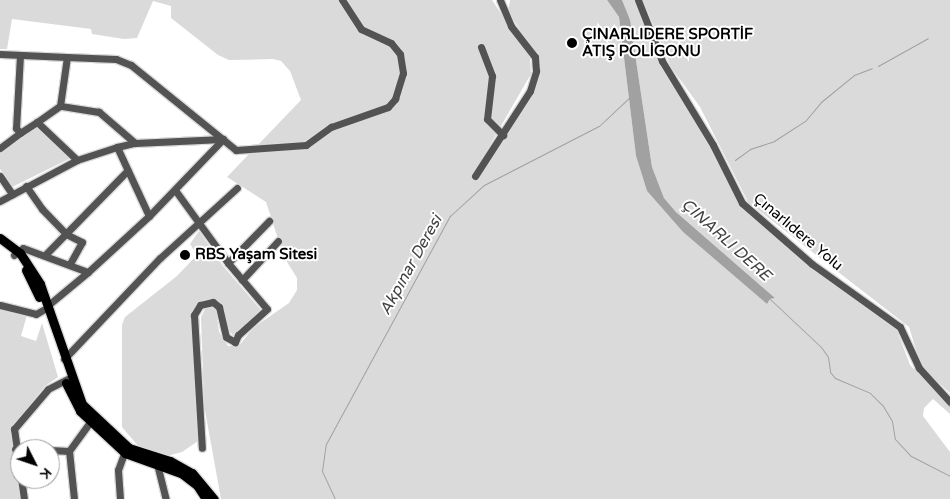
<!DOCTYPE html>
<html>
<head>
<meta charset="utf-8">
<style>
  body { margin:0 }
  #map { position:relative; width:950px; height:499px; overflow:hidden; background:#fff; font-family:"Varela Round",sans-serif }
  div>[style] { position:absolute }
  .green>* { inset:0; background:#dadada }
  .water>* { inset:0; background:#a1a1a1 }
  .stream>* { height:1px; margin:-0.5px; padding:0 0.5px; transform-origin:0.5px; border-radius:0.5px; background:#a1a1a1 }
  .roads { filter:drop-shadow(1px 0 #dbdbdb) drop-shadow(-1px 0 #dbdbdb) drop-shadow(0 1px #dbdbdb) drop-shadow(0 -1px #dbdbdb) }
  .minor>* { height:7px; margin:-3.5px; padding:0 3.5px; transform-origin:3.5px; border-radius:3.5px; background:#535353 }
  .major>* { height:9px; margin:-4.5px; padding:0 4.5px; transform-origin:4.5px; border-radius:4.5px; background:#000 }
  .dots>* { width:14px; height:14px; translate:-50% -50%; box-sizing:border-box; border:2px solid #fff; border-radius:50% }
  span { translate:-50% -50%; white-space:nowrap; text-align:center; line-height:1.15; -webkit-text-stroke:4px #fff; paint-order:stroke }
  .poi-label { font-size:15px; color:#000; font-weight:700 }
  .left { translate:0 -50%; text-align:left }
  .street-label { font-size:15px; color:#000 }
  .water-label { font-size:16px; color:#424242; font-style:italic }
  .north { position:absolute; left:10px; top:439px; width:50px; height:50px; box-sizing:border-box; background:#fff; border:1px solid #999; border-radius:50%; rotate:131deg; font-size:14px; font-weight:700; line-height:20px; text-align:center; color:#000 }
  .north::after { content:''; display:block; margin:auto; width:18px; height:22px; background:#000; clip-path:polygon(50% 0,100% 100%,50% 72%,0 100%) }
</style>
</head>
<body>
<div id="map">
  <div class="green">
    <i style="clip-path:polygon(0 0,492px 0,530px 58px,531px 74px,471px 178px,478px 175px,520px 115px,538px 80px,539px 58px,508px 12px,510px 0,607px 0,619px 17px,636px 156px,647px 191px,683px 232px,767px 304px,770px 299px,775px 298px,676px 212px,664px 198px,652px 167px,632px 33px,622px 0,634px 0,659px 62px,711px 148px,737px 202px,786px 245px,896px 328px,910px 365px,950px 407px,950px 414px,933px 399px,924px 408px,923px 416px,950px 452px,950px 499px,221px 499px,204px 405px,201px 317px,206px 307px,216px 309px,219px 332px,228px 346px,239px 346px,253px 328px,289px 303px,297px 290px,297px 278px,284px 257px,266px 202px,227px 177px,301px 100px,290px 71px,281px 61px,273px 59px,229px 60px,218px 55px,171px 18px,171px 6px,153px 1px,137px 38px,124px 39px,92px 34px,91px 29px,12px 19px,7px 49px,0 49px)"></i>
    <i style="clip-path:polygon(643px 0,950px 0,950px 393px,921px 366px,909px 327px,748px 202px,700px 107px,671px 67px)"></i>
    <i style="clip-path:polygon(37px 126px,71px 158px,12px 187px,0 169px,0 152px)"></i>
    <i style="clip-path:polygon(199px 231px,223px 266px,261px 310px,233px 335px,228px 330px,225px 316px,207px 301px,194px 315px,201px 439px,182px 452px,167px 456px,139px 447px,122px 427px,122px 325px,125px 317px,177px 276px,197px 255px,190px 244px)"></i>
    <i style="clip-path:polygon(0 309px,27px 315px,21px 336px,36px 341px,42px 323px,58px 377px,45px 386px,10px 429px,22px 499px,0 499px)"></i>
  </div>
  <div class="water">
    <i style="clip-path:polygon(607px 0,622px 0,630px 20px,652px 167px,664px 198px,676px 212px,775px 298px,770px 299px,767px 304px,683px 232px,647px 191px,636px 156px,619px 17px)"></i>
  </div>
  <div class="stream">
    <i style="left:878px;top:66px;width:57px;rotate:-29.2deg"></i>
    <i style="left:735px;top:160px;width:19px;rotate:-36deg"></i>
    <i style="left:750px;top:149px;width:25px;rotate:-18deg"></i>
    <i style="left:774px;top:141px;width:38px;rotate:-33deg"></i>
    <i style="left:806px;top:120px;width:23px;rotate:-50deg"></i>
    <i style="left:821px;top:102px;width:43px;rotate:-39.3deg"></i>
    <i style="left:854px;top:75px;width:19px;rotate:-21deg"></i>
    <i style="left:770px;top:299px;width:70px;rotate:43.3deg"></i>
    <i style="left:821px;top:347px;width:12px;rotate:55deg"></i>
    <i style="left:828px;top:357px;width:15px;rotate:82deg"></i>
    <i style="left:830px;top:372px;width:8px;rotate:50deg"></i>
    <i style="left:835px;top:378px;width:38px;rotate:23deg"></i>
    <i style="left:870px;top:393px;width:18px;rotate:45deg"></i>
    <i style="left:883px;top:406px;width:17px;rotate:59deg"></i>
    <i style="left:892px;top:421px;width:18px;rotate:81deg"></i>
    <i style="left:895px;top:439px;width:23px;rotate:47deg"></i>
    <i style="left:911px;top:456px;width:44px;rotate:27.1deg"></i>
    <i style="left:335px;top:499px;width:31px;rotate:-115deg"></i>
    <i style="left:322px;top:471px;width:27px;rotate:-82deg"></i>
    <i style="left:326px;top:444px;width:260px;rotate:-61.5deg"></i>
    <i style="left:450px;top:216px;width:46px;rotate:-42.4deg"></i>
    <i style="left:484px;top:185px;width:129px;rotate:-27.2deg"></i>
    <i style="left:599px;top:126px;width:44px;rotate:-43.2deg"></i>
  </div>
  <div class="roads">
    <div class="minor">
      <i style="left:638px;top:0;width:66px;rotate:68.5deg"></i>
      <i style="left:662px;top:61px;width:98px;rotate:58.7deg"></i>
      <i style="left:713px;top:145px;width:65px;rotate:63.4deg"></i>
      <i style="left:742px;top:203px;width:93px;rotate:41.1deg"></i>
      <i style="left:812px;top:264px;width:108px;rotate:35.6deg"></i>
      <i style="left:900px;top:327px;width:45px;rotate:65.1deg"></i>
      <i style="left:919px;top:368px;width:46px;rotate:47.6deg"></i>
      <i style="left:481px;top:47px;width:31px;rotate:69deg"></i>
      <i style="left:492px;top:76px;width:43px;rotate:96.6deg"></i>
      <i style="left:487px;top:119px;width:23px;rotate:45deg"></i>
      <i style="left:0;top:54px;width:67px;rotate:2.6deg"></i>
      <i style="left:20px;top:55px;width:73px;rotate:93.1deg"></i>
      <i style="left:16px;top:128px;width:6px;rotate:51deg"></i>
      <i style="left:20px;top:133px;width:20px;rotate:-33deg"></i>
      <i style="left:37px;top:122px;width:55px;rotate:43.5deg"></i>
      <i style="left:37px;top:122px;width:28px;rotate:-35deg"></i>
      <i style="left:135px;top:143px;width:48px;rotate:-139.3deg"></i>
      <i style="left:99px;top:112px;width:39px;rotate:-171deg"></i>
      <i style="left:60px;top:106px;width:49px;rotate:-81.9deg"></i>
      <i style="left:67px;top:57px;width:49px;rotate:2.3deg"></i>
      <i style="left:116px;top:59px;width:16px;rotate:22deg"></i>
      <i style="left:131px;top:65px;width:135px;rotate:39deg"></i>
      <i style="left:236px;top:150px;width:70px;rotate:-4.1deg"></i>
      <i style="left:306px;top:145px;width:31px;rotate:-36deg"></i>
      <i style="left:331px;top:127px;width:60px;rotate:-19.3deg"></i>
      <i style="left:388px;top:107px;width:11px;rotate:-49deg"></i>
      <i style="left:395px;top:99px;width:27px;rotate:-73deg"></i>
      <i style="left:403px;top:73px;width:19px;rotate:-99deg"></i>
      <i style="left:400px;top:54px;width:14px;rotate:-129deg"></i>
      <i style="left:391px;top:43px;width:33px;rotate:-155deg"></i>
      <i style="left:361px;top:29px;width:35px;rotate:-123deg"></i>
      <i style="left:117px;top:147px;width:76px;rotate:65.1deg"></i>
      <i style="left:0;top:148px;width:25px;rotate:-37deg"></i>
      <i style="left:0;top:176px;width:22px;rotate:56deg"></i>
      <i style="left:475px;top:176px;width:101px;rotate:-57.1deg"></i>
      <i style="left:530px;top:91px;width:21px;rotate:-73deg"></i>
      <i style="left:536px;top:71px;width:14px;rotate:-94deg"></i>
      <i style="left:535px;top:57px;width:39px;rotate:-128deg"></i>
      <i style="left:511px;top:26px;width:28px;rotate:-113deg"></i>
      <i style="left:26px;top:186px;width:28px;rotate:55deg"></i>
      <i style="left:42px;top:209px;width:35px;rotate:46deg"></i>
      <i style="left:66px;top:234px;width:18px;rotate:27deg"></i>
      <i style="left:82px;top:242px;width:26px;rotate:119deg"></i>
      <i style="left:175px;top:190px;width:90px;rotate:54deg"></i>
      <i style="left:228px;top:263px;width:60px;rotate:49.7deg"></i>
      <i style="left:267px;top:309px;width:39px;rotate:138deg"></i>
      <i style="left:238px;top:335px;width:8px;rotate:113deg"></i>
      <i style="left:235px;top:342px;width:10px;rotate:-151deg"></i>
      <i style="left:226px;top:337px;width:31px;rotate:-103deg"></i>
      <i style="left:219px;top:307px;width:8px;rotate:-140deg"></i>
      <i style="left:213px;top:302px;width:13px;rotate:167deg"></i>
      <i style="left:200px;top:305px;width:12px;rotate:121deg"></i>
      <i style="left:194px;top:315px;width:133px;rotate:86.6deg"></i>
      <i style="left:0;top:201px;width:87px;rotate:-28deg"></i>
      <i style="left:77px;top:160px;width:42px;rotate:-18deg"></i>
      <i style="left:117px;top:147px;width:18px;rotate:-13deg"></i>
      <i style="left:135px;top:143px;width:88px;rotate:-2.6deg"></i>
      <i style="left:46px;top:254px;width:117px;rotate:-45.7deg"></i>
      <i style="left:14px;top:255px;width:11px;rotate:-38deg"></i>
      <i style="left:23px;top:248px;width:69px;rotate:20.3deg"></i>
      <i style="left:88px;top:272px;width:53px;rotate:140.3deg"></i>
      <i style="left:228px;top:263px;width:59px;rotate:-45.7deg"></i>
      <i style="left:88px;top:272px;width:83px;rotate:-42.6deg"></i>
      <i style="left:149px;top:216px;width:107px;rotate:-46.1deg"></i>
      <i style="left:242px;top:280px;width:53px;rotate:-47.3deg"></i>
      <i style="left:0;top:305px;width:37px;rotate:14deg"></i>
      <i style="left:36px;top:314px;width:8px;rotate:-30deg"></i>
      <i style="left:64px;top:359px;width:139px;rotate:-46.5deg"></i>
      <i style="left:160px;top:258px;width:104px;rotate:-42.3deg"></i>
      <i style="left:15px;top:449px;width:12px"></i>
      <i style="left:50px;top:450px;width:19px;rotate:3deg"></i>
      <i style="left:157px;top:464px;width:36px;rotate:76deg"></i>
      <i style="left:24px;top:499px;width:71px;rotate:-98.1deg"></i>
      <i style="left:14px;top:429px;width:52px;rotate:-49.6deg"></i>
      <i style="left:48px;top:389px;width:25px;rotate:-27deg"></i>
      <i style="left:74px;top:499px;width:48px;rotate:-95.9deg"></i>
      <i style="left:69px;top:451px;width:36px;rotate:-54deg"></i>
      <i style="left:120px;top:499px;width:29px;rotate:-94deg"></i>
      <i style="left:118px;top:470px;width:23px;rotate:-70deg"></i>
    </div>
    <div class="major">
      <i style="left:0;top:238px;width:25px;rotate:37deg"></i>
      <i style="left:20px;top:253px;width:37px;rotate:57deg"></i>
      <i style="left:40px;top:284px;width:127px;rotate:70.7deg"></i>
      <i style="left:82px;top:404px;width:64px;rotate:43.1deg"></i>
      <i style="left:129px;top:448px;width:43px;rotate:17.6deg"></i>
      <i style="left:170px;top:461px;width:25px;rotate:29deg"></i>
      <i style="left:192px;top:473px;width:34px;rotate:50deg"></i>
      <i style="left:26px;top:270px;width:30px;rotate:64deg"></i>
      <i style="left:66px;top:383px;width:31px;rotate:63deg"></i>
      <i style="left:80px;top:411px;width:62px;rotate:43deg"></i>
      <i style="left:125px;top:453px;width:59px;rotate:19.7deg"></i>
      <i style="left:181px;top:473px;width:20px;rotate:37deg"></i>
      <i style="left:197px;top:485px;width:17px;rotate:57deg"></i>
    </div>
  </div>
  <div class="dots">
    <i style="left:572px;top:43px;background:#000"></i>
    <i style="left:185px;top:255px;background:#000"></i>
  </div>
  <div class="poi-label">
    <span class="left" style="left:582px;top:43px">ÇINARLIDERE SPORTİF<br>ATIŞ POLİGONU</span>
    <span class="left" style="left:195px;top:255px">RBS Yaşam Sitesi</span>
  </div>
  <div class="street-label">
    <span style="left:798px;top:232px;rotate:40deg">Çınarlıdere Yolu</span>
  </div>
  <div class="water-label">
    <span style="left:726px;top:240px;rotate:42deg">ÇINARLI DERE</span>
    <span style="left:411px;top:265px;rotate:-61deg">Akpınar Deresi</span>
  </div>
  <div class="north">K</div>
</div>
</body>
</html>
